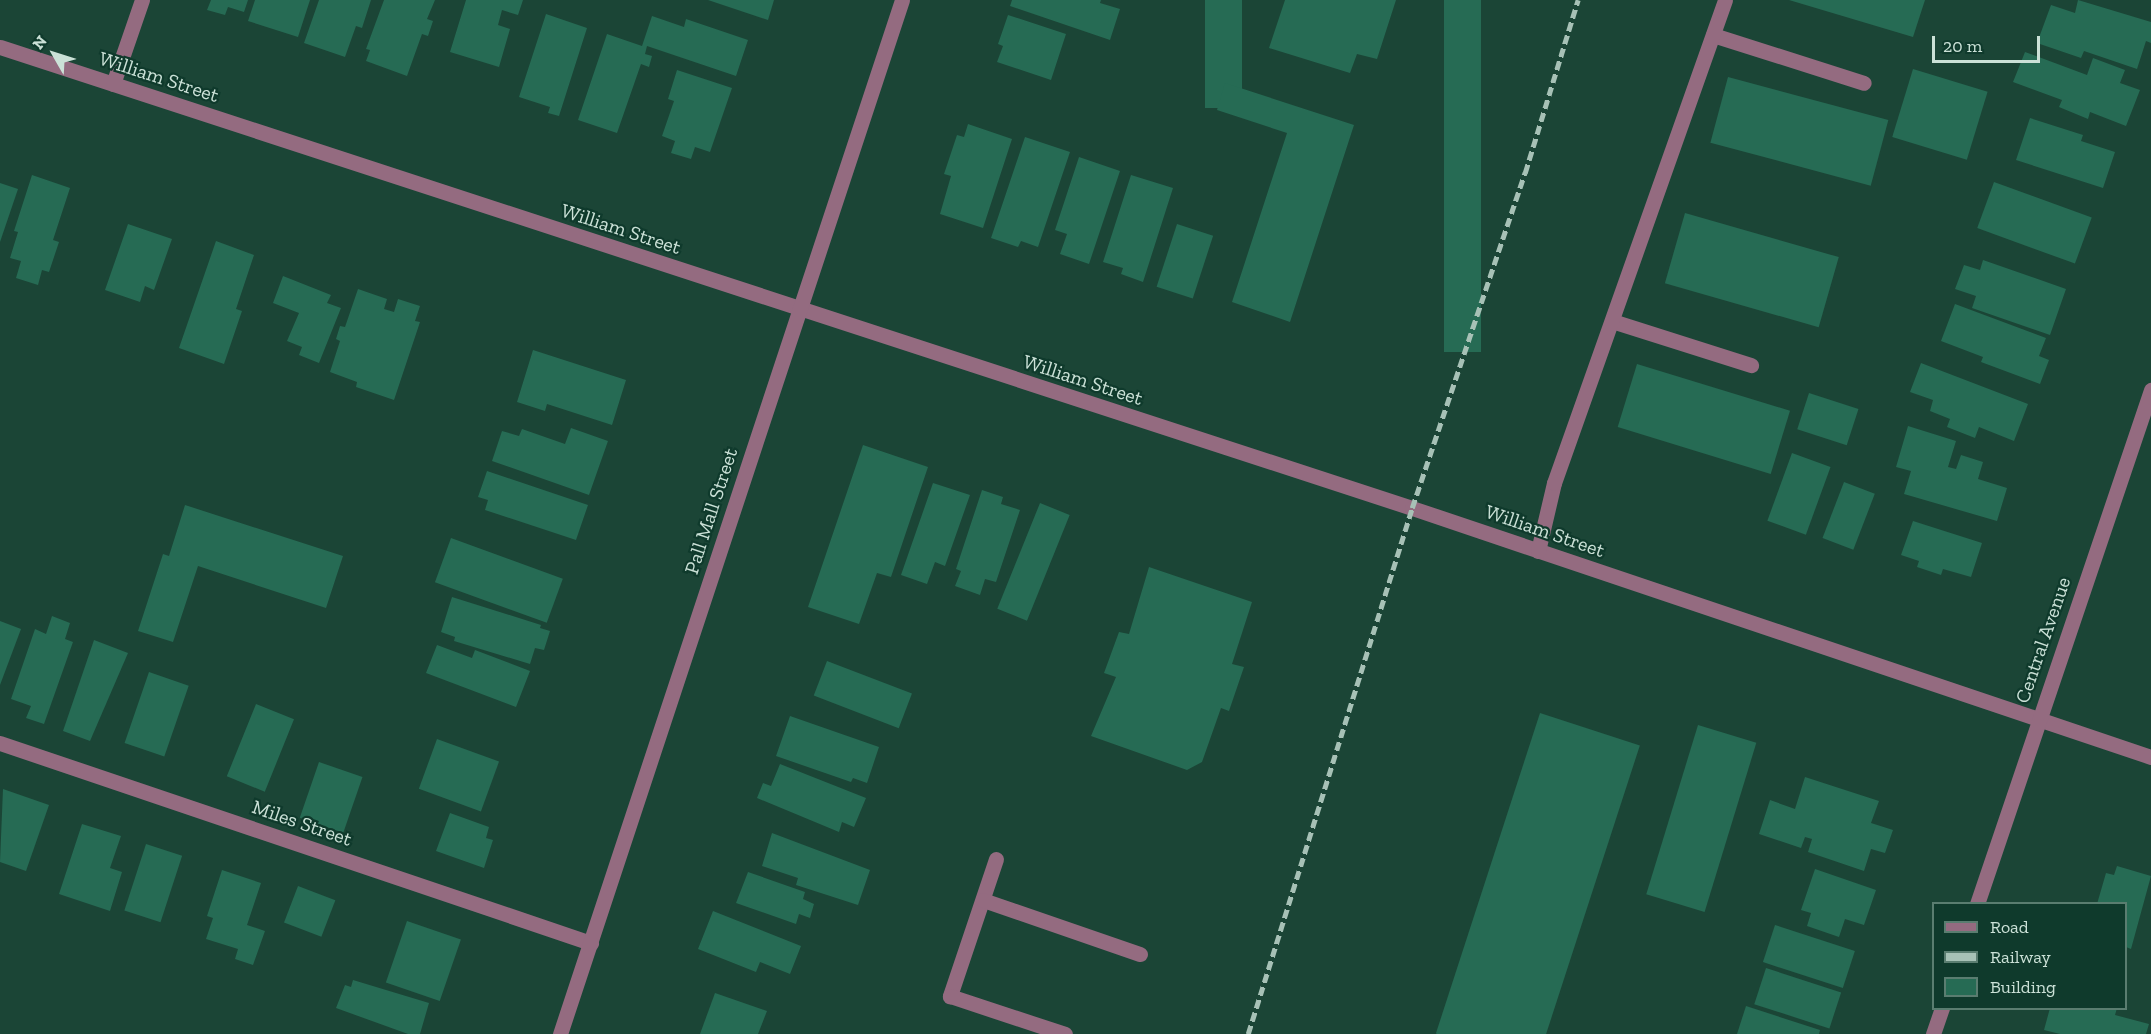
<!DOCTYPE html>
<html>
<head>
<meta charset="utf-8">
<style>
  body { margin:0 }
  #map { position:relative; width:2151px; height:1034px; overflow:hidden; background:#1b4536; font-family:"Zilla Slab",serif }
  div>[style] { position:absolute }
  .building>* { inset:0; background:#266b54; transform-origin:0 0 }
  .minor>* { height:15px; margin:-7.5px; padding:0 7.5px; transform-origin:7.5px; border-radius:7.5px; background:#946b80 }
  .rail>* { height:4.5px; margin-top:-2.25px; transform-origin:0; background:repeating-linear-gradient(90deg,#a7c1b6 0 9px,transparent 0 13.5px) }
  span { translate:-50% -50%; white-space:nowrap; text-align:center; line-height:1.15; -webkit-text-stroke:4.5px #0f3a2c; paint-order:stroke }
  .street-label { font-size:20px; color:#cbe1d7 }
  .legend { position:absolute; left:1932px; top:902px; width:195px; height:108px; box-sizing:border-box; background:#0f3a2c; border:2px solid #5a7d70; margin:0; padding:8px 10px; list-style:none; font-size:18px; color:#cbe1d7 }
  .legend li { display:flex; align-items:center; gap:12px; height:30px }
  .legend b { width:30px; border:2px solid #5a7d70 }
  .north { position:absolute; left:24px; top:24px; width:60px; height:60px; -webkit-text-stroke:4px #0f3a2c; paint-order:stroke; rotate:309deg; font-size:16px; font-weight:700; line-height:24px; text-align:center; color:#cbe1d7 }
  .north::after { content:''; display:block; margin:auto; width:21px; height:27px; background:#cbe1d7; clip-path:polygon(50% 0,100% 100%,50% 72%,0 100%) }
  .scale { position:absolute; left:1932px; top:36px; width:108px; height:27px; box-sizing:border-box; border:3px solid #cbe1d7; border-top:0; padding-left:8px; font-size:18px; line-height:21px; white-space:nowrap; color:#cbe1d7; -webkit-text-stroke:4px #0f3a2c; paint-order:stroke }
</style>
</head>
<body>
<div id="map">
  <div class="building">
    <i style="clip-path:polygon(211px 0,248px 0,244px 12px,228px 7px,225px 15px,207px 10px)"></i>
    <i style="clip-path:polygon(255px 0,310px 0,298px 37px,248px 21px)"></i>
    <i style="clip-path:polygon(319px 0,371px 0,362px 28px,356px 26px,345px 57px,304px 43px)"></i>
    <i style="clip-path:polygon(384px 0,435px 0,427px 19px,433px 21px,428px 36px,422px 34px,407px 76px,366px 61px,370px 50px,366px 49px)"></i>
    <i style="clip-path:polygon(466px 0,523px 0,518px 15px,502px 10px,498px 25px,510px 29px,499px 67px,450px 52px)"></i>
    <i style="clip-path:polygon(708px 0,774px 0,768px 20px)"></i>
    <i style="clip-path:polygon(1012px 0,1101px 0,1100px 3px,1120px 9px,1110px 40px,1010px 6px)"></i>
    <i style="left:1205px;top:0;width:37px;height:108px"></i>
    <i style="clip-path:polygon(1285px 0,1396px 0,1377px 59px,1357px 54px,1350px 73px,1269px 48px)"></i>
    <i style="left:1444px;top:0;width:37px;height:352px"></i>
    <i style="clip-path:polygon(1789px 0,1925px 0,1913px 37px)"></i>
    <i style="clip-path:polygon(2078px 0,2151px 22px,2151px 43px,2146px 41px,2137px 69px,2084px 51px,2081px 58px,2037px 43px,2051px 5px,2075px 13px)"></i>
    <i style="clip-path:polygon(546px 14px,587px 28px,559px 116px,548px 113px,550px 107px,519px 97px)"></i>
    <i style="clip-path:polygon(1008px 15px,1066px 34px,1051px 80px,997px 62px,1003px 46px,998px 44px)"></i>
    <i style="clip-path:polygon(652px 16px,684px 27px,686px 19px,748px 40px,736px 76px,647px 46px,645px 54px,652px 56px,649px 67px,641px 64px,617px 133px,578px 120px,607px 34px,642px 46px)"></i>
    <i style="clip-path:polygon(2025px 52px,2087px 75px,2093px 58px,2125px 70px,2120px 83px,2140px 90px,2126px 126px,2090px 112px,2088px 119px,2059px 107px,2062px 100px,2013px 82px)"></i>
    <i style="left:1913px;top:69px;width:78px;height:71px;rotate:17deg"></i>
    <i style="clip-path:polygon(677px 70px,732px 88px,710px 152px,695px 147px,691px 159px,671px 153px,675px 141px,662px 136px,674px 101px,668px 99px)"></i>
    <i style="left:1728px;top:77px;width:166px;height:68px;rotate:15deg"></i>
    <i style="clip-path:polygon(1225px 83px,1354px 125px,1290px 322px,1232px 302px,1287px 133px,1217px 110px)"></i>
    <i style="clip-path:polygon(2030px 118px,2083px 135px,2081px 141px,2115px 152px,2103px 188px,2016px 160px)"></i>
    <i style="clip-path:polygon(968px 124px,1012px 139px,983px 228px,940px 214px,951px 176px,944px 174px,957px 135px,964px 137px)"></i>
    <i style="clip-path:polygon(1025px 137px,1070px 152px,1038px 247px,1021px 241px,1018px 247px,991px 238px)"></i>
    <i style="clip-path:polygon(1079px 157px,1120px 171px,1089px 264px,1060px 254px,1067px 234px,1055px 230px)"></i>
    <i style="clip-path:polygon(32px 175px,70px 188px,53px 240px,59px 242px,49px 272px,42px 270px,38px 285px,16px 278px,21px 261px,10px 258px,18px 232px,14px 231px)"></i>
    <i style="clip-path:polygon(1131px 175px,1173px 188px,1143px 282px,1121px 274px,1123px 268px,1103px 262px)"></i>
    <i style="left:1994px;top:182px;width:104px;height:49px;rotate:20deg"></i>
    <i style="clip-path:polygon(0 183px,18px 189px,0 242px)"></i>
    <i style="left:1685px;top:213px;width:160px;height:73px;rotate:16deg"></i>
    <i style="clip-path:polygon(128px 224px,172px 239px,154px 290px,145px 286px,140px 302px,105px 290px)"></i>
    <i style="left:1177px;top:224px;width:38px;height:66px;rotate:18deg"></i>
    <i style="clip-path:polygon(216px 241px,254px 255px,236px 309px,242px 311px,224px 364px,179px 348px)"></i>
    <i style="clip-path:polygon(1983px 260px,2066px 289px,2050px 335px,1972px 308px,1976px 296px,1955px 289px,1964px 265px,1980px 270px)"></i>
    <i style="clip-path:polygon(283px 276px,331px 295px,327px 303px,341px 308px,319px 363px,299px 355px,302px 347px,287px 341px,299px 313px,273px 303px)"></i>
    <i style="clip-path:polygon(358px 289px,387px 299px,384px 309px,394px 312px,398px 299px,420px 306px,415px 321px,420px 322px,394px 400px,356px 387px,357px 382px,330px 372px,340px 341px,336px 339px,340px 326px,345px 327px)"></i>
    <i style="clip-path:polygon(1955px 304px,2046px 338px,2039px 356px,2049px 360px,2040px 384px,1981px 362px,1983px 357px,1941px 341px)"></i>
    <i style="clip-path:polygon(533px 350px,626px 380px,612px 425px,547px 404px,545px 411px,517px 402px)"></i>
    <i style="clip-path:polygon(1921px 363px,2028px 404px,2014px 441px,1979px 427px,1975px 438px,1947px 427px,1950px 419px,1930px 411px,1933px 400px,1910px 392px)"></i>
    <i style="left:1637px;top:364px;width:160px;height:66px;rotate:17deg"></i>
    <i style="left:1809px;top:393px;width:52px;height:38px;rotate:18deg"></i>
    <i style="clip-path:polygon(1908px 426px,1956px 441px,1948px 467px,1956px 469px,1961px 455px,1983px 462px,1978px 479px,2007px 488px,1997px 521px,1904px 494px,1911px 471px,1896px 467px)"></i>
    <i style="clip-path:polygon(571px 428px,608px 441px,589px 495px,492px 461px,502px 431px,519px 436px,522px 429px,565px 444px)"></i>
    <i style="clip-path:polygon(863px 445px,928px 467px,891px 577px,877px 573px,859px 624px,808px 607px)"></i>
    <i style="left:1792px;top:453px;width:41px;height:72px;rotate:20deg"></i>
    <i style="clip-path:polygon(487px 471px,588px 505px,576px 540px,485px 510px,488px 500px,478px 497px)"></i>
    <i style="left:1844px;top:482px;width:33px;height:60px;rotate:21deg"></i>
    <i style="clip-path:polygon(933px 483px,970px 495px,945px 566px,935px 562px,927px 584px,901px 575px)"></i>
    <i style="clip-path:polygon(982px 490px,1003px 497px,1001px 504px,1020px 510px,996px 582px,985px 579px,980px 595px,955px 586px,961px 571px,956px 569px)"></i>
    <i style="left:1040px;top:503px;width:32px;height:114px;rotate:22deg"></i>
    <i style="clip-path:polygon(185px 505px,343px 556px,326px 608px,198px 566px,173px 642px,138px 631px,163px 554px,169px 556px)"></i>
    <i style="clip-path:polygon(1913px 521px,1982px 543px,1971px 577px,1943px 569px,1941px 575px,1917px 567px,1919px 561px,1901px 555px)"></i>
    <i style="left:451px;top:538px;width:119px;height:47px;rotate:20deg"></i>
    <i style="clip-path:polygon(1149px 567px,1252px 602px,1232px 664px,1244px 667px,1229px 711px,1221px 708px,1202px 762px,1187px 770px,1091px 736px,1116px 677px,1104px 673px,1119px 632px,1129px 634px)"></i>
    <i style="clip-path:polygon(452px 597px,541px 625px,540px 628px,550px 631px,544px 650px,535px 648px,530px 664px,454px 641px,455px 637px,441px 632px)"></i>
    <i style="clip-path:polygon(52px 616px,70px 623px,65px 639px,73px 642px,44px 724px,26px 718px,31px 706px,11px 699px,35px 629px,46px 634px)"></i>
    <i style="clip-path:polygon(0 621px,21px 629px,0 685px)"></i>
    <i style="clip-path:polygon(94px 640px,128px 653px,90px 741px,63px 731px)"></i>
    <i style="clip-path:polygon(437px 645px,472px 658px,475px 650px,530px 671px,516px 707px,426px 673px)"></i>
    <i style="left:827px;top:661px;width:91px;height:37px;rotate:21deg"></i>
    <i style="left:149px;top:672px;width:42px;height:75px;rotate:19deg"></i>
    <i style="left:256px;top:704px;width:41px;height:78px;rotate:22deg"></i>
    <i style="left:1540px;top:713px;width:105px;height:337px;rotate:18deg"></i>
    <i style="clip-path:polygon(790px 716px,879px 747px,867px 783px,853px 778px,851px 782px,776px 756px)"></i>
    <i style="left:1698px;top:725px;width:61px;height:177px;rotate:17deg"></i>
    <i style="left:437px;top:739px;width:66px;height:53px;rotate:20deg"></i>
    <i style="left:319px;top:762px;width:46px;height:59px;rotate:19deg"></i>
    <i style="clip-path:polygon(780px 764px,866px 798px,854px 827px,842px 822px,839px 832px,757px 798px,763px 783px,771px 786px)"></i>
    <i style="clip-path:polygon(1805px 777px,1879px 801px,1871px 823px,1893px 830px,1885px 853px,1871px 849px,1864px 871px,1808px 852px,1812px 839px,1805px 837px,1801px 848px,1759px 834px,1770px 800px,1795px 809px)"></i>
    <i style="clip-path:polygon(3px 789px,49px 805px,26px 871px,0 862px)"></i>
    <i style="clip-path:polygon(450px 813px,489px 827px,486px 838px,493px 840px,484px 868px,436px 851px)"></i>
    <i style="clip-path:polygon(82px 824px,121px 836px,110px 868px,122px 872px,110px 911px,59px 894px)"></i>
    <i style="clip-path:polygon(772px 833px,870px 870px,858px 905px,796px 885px,798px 878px,762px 866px)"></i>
    <i style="left:146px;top:844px;width:38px;height:70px;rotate:18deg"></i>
    <i style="clip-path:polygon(2117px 866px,2151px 876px,2131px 949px,2126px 947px,2126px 904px,2097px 904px,2106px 873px,2114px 875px)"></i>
    <i style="clip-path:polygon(1815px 869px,1876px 890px,1864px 925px,1845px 919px,1839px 937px,1807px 926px,1811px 913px,1801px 910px)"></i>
    <i style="clip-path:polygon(222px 870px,261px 883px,247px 925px,265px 931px,253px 965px,235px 959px,238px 949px,206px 939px,213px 918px,207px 916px)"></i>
    <i style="clip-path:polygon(748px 872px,805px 892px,803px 899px,814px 904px,810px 918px,799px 914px,796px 924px,736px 903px)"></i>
    <i style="left:298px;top:886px;width:40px;height:39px;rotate:21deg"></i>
    <i style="clip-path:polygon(713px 911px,801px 946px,790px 974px,760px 962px,756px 972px,698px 949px)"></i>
    <i style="left:407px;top:921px;width:57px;height:65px;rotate:19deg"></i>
    <i style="left:1775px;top:925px;width:84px;height:39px;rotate:18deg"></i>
    <i style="left:1766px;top:968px;width:79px;height:38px;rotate:18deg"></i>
    <i style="clip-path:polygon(353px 980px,429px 1003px,420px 1034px,408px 1034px,336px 1008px,345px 985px,351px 987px)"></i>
    <i style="clip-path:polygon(715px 993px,767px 1011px,758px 1034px,700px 1034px)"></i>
    <i style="clip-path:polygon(1746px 1006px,1820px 1030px,1819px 1034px,1737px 1034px)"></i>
    <i style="clip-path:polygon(2050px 1008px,2117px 1008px,2115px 1015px,2149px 1024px,2146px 1034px,2060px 1034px,2044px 1030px)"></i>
  </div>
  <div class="minor">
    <i style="left:1713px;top:35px;width:158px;rotate:17.6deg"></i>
    <i style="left:0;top:47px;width:1485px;rotate:18.08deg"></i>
    <i style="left:1412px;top:508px;width:780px;rotate:18.62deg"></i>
    <i style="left:113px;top:84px;width:89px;rotate:-71deg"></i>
    <i style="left:1612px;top:321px;width:146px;rotate:17.6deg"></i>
    <i style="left:1538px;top:551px;width:70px;rotate:-76.8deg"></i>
    <i style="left:1554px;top:483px;width:512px;rotate:-70.5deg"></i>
    <i style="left:0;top:743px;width:624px;rotate:18.7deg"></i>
    <i style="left:996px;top:859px;width:145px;rotate:108.6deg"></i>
    <i style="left:950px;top:996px;width:121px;rotate:18.3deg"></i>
    <i style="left:983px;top:900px;width:166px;rotate:19deg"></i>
    <i style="left:1977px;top:904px;width:543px;rotate:-71.3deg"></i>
    <i style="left:560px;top:1034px;width:1089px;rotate:-71.7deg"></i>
    <i style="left:1933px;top:1034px;width:28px;rotate:-71deg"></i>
  </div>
  <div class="rail">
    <i style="left:1248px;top:1034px;width:551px;rotate:-72.68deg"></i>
    <i style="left:1412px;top:508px;width:354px;rotate:-71.4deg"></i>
    <i style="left:1525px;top:173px;width:181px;rotate:-73deg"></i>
  </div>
  <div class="street-label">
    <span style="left:159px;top:77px;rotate:18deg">William Street</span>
    <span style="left:621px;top:229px;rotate:18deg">William Street</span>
    <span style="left:1083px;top:380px;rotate:18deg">William Street</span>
    <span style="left:711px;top:511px;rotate:-72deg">Pall Mall Street</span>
    <span style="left:1545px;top:531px;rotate:19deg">William Street</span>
    <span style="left:2043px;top:640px;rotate:-71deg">Central Avenue</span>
    <span style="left:302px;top:823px;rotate:19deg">Miles Street</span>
  </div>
  <ul class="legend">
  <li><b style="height:8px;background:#946b80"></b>Road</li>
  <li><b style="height:8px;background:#a7c1b6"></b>Railway</li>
  <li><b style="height:16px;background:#266b54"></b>Building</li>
  </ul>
  <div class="north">N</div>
  <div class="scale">20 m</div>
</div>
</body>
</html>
